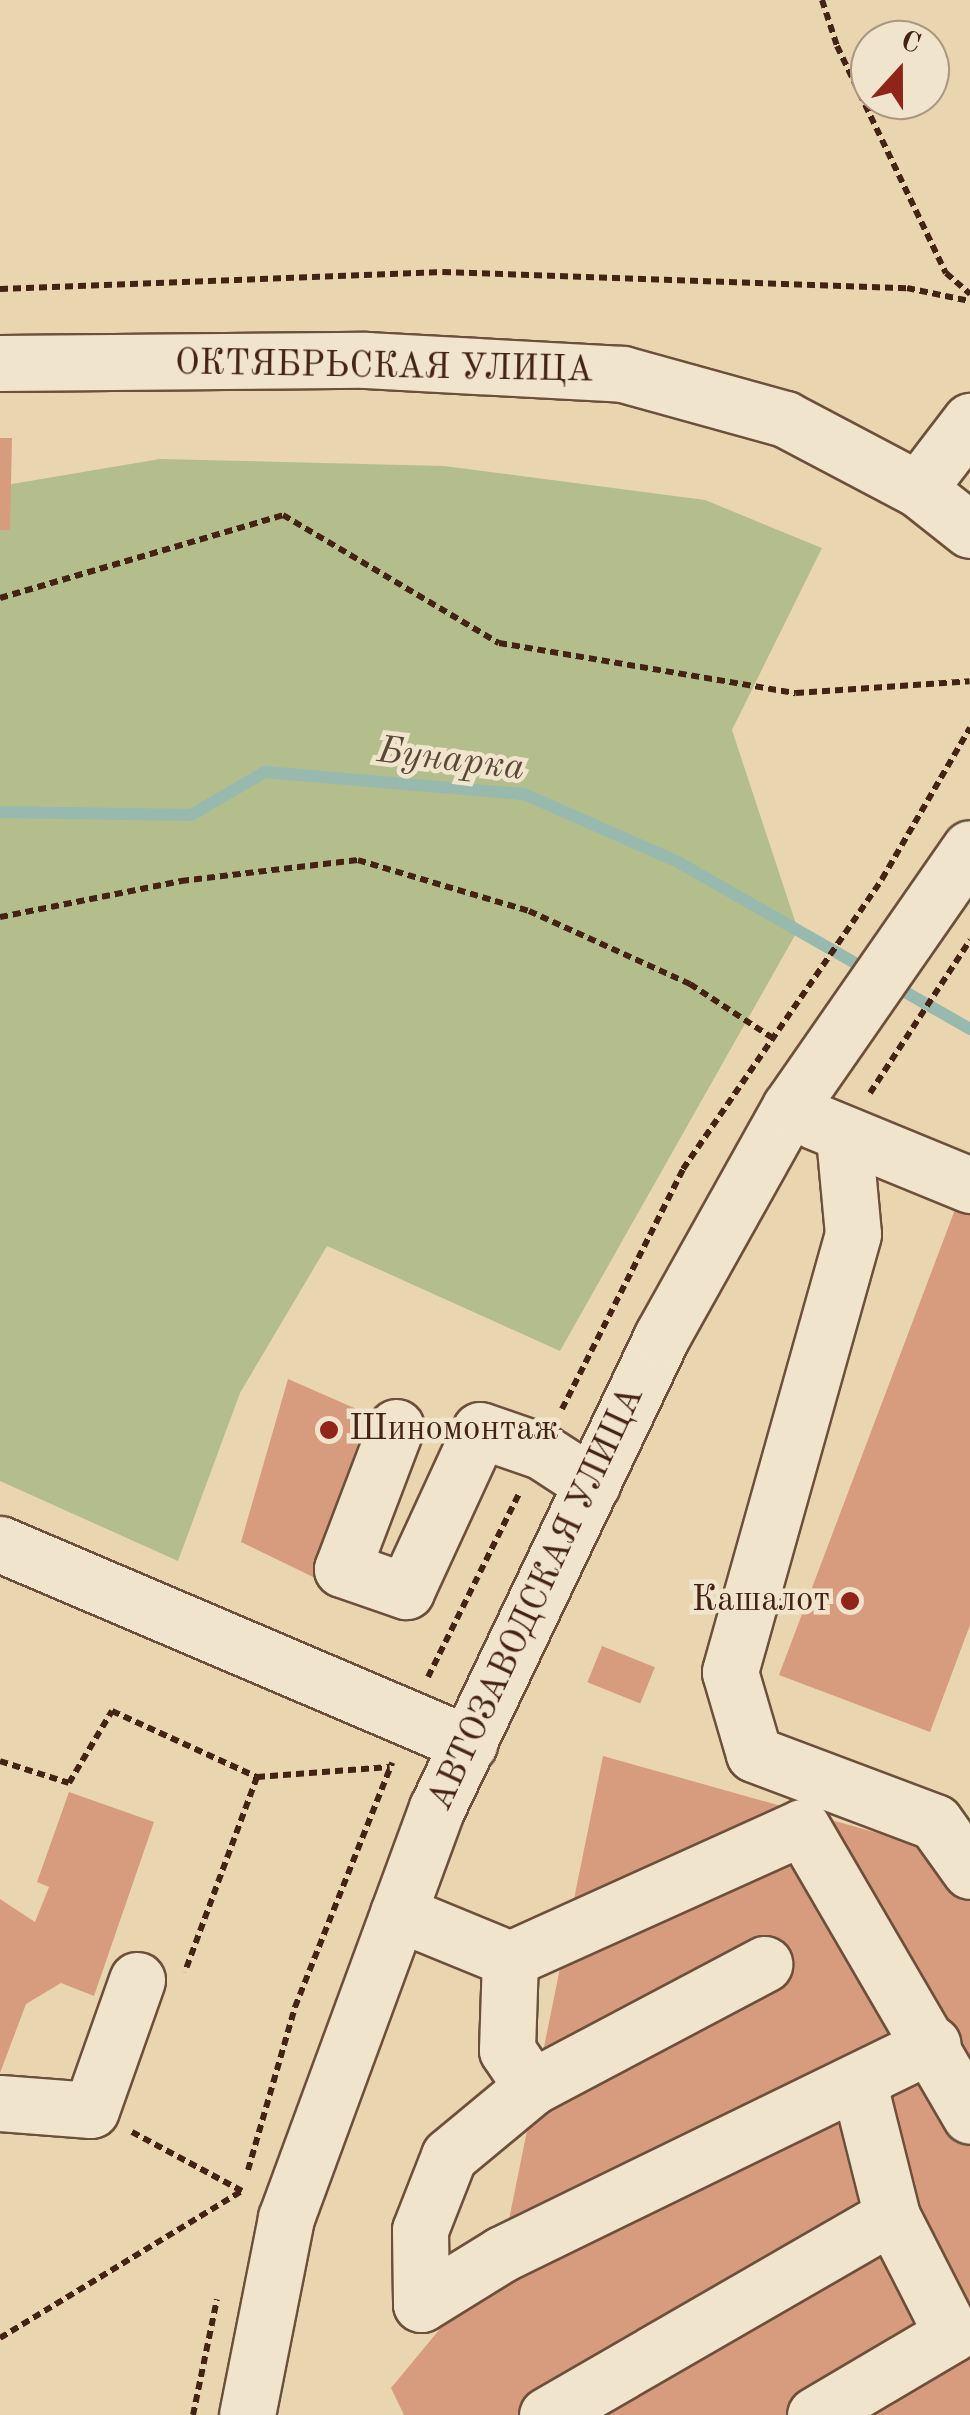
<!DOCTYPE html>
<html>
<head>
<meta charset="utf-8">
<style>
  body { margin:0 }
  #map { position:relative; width:970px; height:2415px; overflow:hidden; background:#e9d6b0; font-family:"Old Standard TT",serif }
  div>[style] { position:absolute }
  .green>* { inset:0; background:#b4be8d }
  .stream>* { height:12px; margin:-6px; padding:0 6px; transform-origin:6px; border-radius:6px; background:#97b9ae }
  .building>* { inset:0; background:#d79c7e; transform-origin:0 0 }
  .path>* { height:6px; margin-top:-3px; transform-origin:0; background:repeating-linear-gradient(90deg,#442314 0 8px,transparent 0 13px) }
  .roads { filter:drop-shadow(2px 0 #6d503b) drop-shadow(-2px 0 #6d503b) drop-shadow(0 2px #6d503b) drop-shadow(0 -2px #6d503b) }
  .minor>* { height:55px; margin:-27.5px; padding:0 27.5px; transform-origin:27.5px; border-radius:27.5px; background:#f1e4cc }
  .dots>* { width:28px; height:28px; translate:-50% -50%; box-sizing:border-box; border:5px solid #f1e4cc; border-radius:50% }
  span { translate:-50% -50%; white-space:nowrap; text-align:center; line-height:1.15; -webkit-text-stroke:9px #f1e4cc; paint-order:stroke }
  .street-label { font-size:35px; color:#442314 }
  .poi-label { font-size:35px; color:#442314 }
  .left { translate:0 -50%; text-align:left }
  .right { translate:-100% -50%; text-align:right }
  .water-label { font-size:38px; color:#59483a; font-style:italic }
  .north { position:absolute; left:850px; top:20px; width:100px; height:100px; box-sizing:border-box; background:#f1e4cc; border:2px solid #ac9782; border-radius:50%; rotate:21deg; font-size:28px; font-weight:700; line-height:40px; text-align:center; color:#442314 }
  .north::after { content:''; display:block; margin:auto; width:35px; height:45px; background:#8f2418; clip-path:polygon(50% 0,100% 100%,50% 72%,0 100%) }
</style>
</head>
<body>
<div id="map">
  <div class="green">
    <i style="clip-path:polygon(160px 459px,444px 466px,705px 500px,822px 548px,732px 730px,798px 930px,560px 1351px,327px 1246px,240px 1393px,178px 1561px,0 1481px,0 486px)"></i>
  </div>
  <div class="stream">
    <i style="left:0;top:812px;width:191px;rotate:0.9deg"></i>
    <i style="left:191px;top:815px;width:86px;rotate:-30.2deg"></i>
    <i style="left:265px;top:772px;width:260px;rotate:4.9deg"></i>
    <i style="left:524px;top:794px;width:168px;rotate:23.8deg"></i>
    <i style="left:678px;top:862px;width:218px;rotate:29.7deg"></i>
    <i style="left:893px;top:985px;width:89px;rotate:29.7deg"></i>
  </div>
  <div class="building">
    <i style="clip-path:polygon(0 438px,12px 438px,10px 530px,0 530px)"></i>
    <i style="clip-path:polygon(959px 1199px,970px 1203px,970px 1625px,930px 1732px,779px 1675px)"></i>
    <i style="clip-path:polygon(288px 1379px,368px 1414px,313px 1577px,241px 1542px)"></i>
    <i style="left:602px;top:1646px;width:57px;height:39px;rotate:22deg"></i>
    <i style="clip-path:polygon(603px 1756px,970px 1859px,970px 2415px,404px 2415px,391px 2388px,502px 2254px)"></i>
    <i style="clip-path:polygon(69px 1792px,154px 1822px,94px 1996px,61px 1983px,26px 2004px,0 2073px,0 1899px,35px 1922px,49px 1887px,37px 1882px)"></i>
  </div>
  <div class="path">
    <i style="left:822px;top:0;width:48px;rotate:71.9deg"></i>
    <i style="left:837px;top:46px;width:252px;rotate:64.4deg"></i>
    <i style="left:946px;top:273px;width:32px;rotate:41deg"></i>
    <i style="left:0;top:289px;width:443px;rotate:-2.2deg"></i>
    <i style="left:443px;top:272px;width:464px;rotate:2deg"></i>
    <i style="left:907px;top:288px;width:64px;rotate:11.7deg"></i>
    <i style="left:0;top:598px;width:295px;rotate:-16.3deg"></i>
    <i style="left:283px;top:515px;width:251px;rotate:30.7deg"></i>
    <i style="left:499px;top:643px;width:301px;rotate:9.6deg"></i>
    <i style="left:796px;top:693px;width:174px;rotate:-3.9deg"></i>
    <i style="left:0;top:917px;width:185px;rotate:-11.2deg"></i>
    <i style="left:181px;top:881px;width:178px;rotate:-6.8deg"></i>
    <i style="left:358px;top:860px;width:178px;rotate:16.6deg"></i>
    <i style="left:529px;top:911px;width:177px;rotate:24.4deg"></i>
    <i style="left:690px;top:984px;width:97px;rotate:33.2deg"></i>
    <i style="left:870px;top:1093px;width:183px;rotate:-56.8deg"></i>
    <i style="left:562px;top:1409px;width:269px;rotate:-63.2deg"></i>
    <i style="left:683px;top:1169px;width:352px;rotate:-55.5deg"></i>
    <i style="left:882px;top:879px;width:175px;rotate:-59.8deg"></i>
    <i style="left:428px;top:1677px;width:207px;rotate:-63.6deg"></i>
    <i style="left:0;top:1761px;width:72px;rotate:17.7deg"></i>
    <i style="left:69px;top:1783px;width:84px;rotate:-59.2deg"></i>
    <i style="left:112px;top:1711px;width:159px;rotate:24.5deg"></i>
    <i style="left:257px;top:1777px;width:208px;rotate:110.3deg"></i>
    <i style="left:257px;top:1777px;width:133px;rotate:-4.3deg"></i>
    <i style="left:248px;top:2170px;width:170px;rotate:-73.9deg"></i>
    <i style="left:295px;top:2007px;width:263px;rotate:-68.3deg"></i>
    <i style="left:0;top:2338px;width:283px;rotate:-31.3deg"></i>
    <i style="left:242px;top:2191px;width:125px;rotate:-151.8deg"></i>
    <i style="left:193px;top:2415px;width:118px;rotate:-78.3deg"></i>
  </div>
  <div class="roads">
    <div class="minor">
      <i style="left:0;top:363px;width:366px;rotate:-0.5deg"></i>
      <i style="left:366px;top:360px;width:257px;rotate:3.1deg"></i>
      <i style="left:623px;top:374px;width:168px;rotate:15.5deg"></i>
      <i style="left:785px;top:419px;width:150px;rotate:27.8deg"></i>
      <i style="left:918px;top:489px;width:66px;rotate:38.3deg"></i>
      <i style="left:918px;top:489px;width:86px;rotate:-52.6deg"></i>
      <i style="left:814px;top:1121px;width:169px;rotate:22.3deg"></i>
      <i style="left:844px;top:1137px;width:97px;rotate:84.7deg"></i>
      <i style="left:853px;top:1234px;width:455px;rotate:105.7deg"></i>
      <i style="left:730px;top:1672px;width:85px;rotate:73.7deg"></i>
      <i style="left:754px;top:1754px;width:193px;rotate:20.6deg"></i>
      <i style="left:935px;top:1822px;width:60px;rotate:54.5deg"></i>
      <i style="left:396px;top:1427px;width:152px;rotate:110.8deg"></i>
      <i style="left:342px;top:1569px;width:68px;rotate:19deg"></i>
      <i style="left:406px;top:1591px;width:177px;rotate:-65.3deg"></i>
      <i style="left:480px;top:1430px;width:65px;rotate:19deg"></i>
      <i style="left:541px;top:1451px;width:61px;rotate:32.9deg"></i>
      <i style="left:0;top:1544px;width:510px;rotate:23.1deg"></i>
      <i style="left:398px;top:1913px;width:121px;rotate:22.3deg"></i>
      <i style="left:510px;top:1959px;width:320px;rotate:-24.3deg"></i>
      <i style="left:802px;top:1827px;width:334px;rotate:59.8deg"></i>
      <i style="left:510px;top:1959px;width:91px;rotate:91.9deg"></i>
      <i style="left:507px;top:2050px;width:45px;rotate:56deg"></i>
      <i style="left:532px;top:2087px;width:263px;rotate:-27.9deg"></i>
      <i style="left:532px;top:2087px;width:108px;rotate:140.3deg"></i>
      <i style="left:449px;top:2156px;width:79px;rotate:111.4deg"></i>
      <i style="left:420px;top:2230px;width:74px;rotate:89.2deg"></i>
      <i style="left:421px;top:2304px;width:95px;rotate:-31.7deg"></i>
      <i style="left:502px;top:2254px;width:479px;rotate:-26deg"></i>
      <i style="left:0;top:2103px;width:91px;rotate:4.4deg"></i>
      <i style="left:91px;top:2110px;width:138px;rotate:-70.5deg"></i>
      <i style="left:247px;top:2415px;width:201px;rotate:-78.8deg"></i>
      <i style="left:286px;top:2218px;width:437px;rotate:-69.8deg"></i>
      <i style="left:437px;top:1808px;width:523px;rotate:-64.51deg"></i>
      <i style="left:662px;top:1336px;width:262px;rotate:-60.8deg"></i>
      <i style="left:790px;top:1107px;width:315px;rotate:-55.2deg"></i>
      <i style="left:547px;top:2415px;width:398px;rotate:-30deg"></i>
      <i style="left:815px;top:2415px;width:159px;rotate:-30.6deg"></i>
      <i style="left:952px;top:2334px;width:132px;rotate:-117deg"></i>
      <i style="left:892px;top:2216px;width:135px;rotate:-104.1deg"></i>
    </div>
  </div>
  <div class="dots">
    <i style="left:329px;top:1430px;background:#8f2418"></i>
    <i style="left:850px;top:1601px;background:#8f2418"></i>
  </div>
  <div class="street-label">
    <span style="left:384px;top:368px;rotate:1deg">ОКТЯБРЬСКАЯ УЛИЦА</span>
    <span style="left:537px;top:1599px;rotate:-65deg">АВТОЗАВОДСКАЯ УЛИЦА</span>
  </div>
  <div class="poi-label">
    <span class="left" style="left:349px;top:1430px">Шиномонтаж</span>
    <span class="right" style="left:830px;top:1601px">Кашалот</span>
  </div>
  <div class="water-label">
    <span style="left:451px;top:761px;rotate:7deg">Бунарка</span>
  </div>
  <div class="north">С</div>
</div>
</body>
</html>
